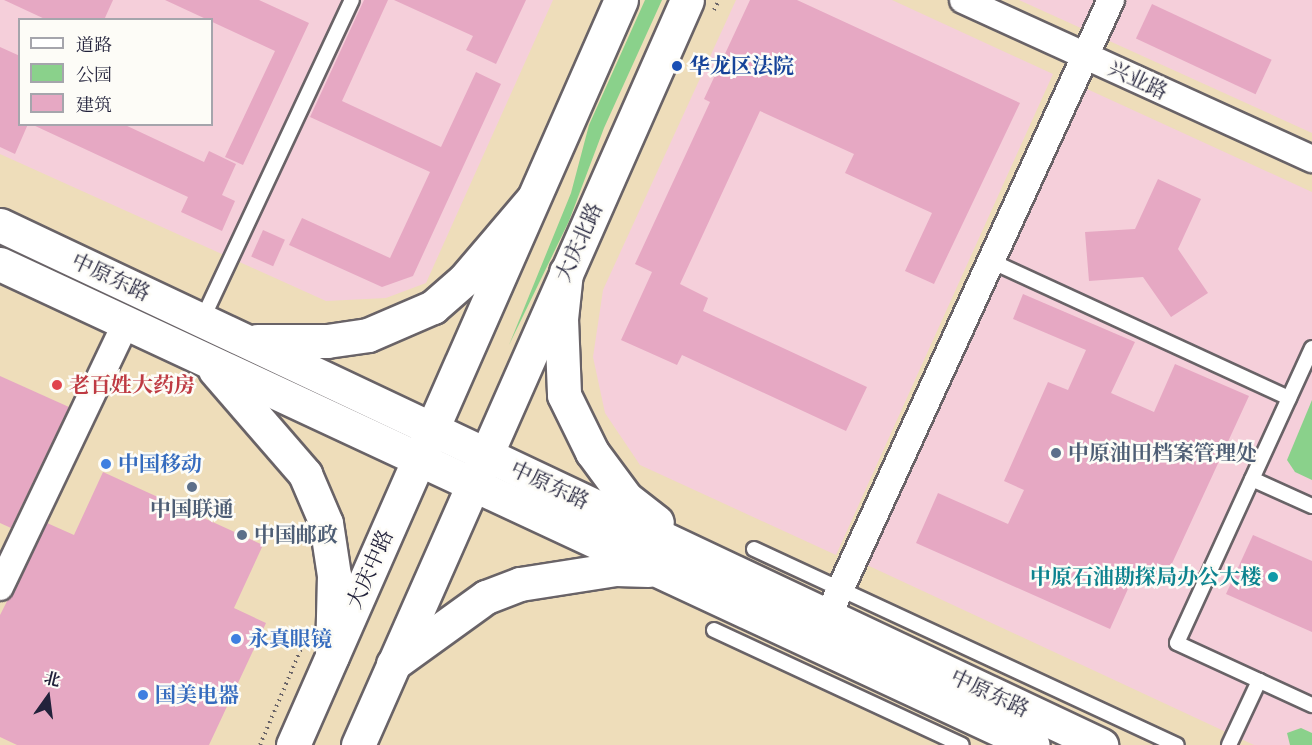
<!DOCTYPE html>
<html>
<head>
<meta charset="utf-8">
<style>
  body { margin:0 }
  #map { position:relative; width:1312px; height:745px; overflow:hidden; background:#eeddba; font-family:"IM FELL Great Primer","Noto Serif SC",serif }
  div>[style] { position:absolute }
  .built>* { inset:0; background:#f5cfda }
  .green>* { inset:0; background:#8ad18b }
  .building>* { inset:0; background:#e6a8c3; transform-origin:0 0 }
  .path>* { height:4px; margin-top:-2px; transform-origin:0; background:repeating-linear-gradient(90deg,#696367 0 1.5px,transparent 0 6px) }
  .roads { filter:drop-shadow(2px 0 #696367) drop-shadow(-2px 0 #696367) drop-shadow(0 2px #696367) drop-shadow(0 -2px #696367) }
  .lane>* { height:14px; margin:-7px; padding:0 7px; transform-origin:7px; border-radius:7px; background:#fff }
  .street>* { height:26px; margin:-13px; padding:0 13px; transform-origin:13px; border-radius:13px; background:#fff }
  .secondary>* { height:33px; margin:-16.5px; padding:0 16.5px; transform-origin:16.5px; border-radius:16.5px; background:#fff }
  .primary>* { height:33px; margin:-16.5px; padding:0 16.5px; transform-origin:16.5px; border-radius:16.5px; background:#fff }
  .dots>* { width:16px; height:16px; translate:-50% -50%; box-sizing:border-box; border:3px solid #fdfcf7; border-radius:50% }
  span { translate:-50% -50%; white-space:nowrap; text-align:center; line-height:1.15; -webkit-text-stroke:5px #fdfcf7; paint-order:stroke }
  .transit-label { font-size:21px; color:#164399; font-weight:700 }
  .left { translate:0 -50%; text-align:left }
  .street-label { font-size:21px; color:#22223b }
  .health-label { font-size:21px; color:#be3a42; font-weight:700 }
  .service-label { font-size:21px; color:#4e5e75; font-weight:700 }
  .shop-label { font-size:21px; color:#366cbe; font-weight:700 }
  .culture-label { font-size:21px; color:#0d838f; font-weight:700 }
  .right { translate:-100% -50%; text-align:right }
  .legend { position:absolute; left:18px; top:18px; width:195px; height:108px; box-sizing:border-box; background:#fdfcf7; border:2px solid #a5a5ac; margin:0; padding:8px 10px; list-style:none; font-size:18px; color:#22223b }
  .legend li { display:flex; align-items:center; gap:12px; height:30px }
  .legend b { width:30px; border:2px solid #a5a5ac }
  .north { position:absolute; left:18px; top:667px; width:60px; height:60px; -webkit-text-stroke:4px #fdfcf7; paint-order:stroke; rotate:14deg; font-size:16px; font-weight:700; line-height:24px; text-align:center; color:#22223b }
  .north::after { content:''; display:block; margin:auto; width:21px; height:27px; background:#22223b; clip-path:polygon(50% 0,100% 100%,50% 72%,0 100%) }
</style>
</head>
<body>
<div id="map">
  <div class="built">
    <i style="clip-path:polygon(evenodd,0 0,553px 0,426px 283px,386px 298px,326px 301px,0 154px,0 0,20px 20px,212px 20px,212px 124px,20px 124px,20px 20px)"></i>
    <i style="clip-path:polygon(736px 0,892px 0,1053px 74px,836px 555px,640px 465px,605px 413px,593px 357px,603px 290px)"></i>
    <i style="clip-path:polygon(1019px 0,1312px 0,1312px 133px)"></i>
    <i style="clip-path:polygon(1087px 89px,1312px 192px,1312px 745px,1254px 745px,867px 565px)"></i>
  </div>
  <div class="green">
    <i style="clip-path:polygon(645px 0,662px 0,604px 128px,569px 221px,509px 345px,571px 193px,589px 125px)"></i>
    <i style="clip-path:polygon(1312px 400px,1312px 480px,1295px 472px,1287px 460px)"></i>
    <i style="clip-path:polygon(1301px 728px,1312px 733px,1312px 745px,1290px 745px,1287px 733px)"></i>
  </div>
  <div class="building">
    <i style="clip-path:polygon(4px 0,113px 0,104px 20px,47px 20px)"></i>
    <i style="clip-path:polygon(165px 0,259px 0,309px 23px,243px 165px,225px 157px,275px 51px)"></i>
    <i style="clip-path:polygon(364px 0,388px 0,342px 101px,441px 147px,476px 72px,501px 84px,413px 276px,382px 287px,289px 245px,302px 218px,390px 258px,430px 172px,310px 117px)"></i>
    <i style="clip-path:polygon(394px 0,526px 0,496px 64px,466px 50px,473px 36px)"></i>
    <i style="clip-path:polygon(750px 0,797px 0,1020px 103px,934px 284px,905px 271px,932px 213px,845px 173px,854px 154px,760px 111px,680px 284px,708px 298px,703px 311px,867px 387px,846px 431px,682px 355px,677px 365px,621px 340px,652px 272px,635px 264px,710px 102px,704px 99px)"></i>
    <i style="left:1152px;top:4px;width:132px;height:38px;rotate:25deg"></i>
    <i style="clip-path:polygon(0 47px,20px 56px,20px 124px,28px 124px,15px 154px,0 147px)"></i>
    <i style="clip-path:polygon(31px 124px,123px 124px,204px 162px,209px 151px,236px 164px,222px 195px,235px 201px,222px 231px,181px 212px,188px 197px)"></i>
    <i style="clip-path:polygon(1158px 179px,1201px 199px,1178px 249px,1208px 293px,1171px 317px,1143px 277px,1089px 281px,1085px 232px,1135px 229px)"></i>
    <i style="left:263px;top:230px;width:24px;height:29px;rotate:24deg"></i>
    <i style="clip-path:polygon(1023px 294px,1135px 342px,1111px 393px,1154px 412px,1175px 364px,1249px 396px,1163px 583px,1136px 571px,1110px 629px,916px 543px,938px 493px,1008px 524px,1024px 490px,1004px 481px,1048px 382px,1068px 390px,1086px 350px,1013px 319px)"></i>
    <i style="clip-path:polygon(0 376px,69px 407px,11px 528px,0 523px)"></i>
    <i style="clip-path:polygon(103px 472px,263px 545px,234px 608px,266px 623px,209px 745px,17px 745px,0 737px,0 615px,47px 523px,74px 535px)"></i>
    <i style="clip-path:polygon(1253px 535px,1312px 561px,1312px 632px,1226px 594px)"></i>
  </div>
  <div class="path">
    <i style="left:714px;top:10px;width:11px;rotate:-63deg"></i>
    <i style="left:260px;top:745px;width:110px;rotate:-66.9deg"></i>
  </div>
  <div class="roads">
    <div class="lane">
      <i style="left:991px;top:261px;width:328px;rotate:24.7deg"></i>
      <i style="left:202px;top:320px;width:353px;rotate:-64.9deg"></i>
      <i style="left:1312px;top:348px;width:324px;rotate:114.6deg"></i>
      <i style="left:1177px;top:643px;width:149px;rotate:24.7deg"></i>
      <i style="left:1252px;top:479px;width:66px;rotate:24.2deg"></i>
      <i style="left:754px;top:549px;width:466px;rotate:24.9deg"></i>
      <i style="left:714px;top:630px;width:273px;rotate:24.9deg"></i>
      <i style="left:1229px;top:745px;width:71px;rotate:-64.9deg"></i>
    </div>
    <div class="street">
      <i style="left:963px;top:0;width:384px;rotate:24.5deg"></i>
      <i style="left:0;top:587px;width:293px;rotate:-64.5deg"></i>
      <i style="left:828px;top:616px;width:678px;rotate:-65.33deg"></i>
    </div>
    <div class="secondary">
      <i style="left:293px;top:745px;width:814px;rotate:-66.24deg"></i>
      <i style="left:358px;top:745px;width:814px;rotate:-66.17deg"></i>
    </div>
    <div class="primary">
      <i style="left:0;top:225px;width:1218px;rotate:25.28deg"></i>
      <i style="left:0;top:264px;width:1139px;rotate:24.97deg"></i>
      <i style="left:566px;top:272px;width:47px;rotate:96.1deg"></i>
      <i style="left:561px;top:319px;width:76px;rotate:87.7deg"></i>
      <i style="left:564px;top:395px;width:64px;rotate:63.8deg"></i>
      <i style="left:592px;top:452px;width:57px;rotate:53.5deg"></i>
      <i style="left:626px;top:498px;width:39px;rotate:38deg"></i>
      <i style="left:257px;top:341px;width:70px"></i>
      <i style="left:327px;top:341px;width:41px;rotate:-8.3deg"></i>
      <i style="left:368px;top:335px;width:71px;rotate:-23.3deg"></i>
      <i style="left:433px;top:307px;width:41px;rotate:-41.1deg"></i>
      <i style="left:464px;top:280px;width:105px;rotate:-49.6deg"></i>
      <i style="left:215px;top:370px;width:138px;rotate:49.1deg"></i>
      <i style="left:305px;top:474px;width:53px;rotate:66.8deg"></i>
      <i style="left:326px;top:523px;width:53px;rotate:81.3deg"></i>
      <i style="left:334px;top:575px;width:81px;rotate:91.4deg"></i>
      <i style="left:393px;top:664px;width:115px;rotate:-35.8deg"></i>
      <i style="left:486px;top:597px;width:36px;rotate:-21deg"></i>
      <i style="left:520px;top:584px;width:97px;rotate:-8.9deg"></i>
      <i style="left:616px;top:569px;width:32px;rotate:2deg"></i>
    </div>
  </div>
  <div class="dots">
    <i style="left:677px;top:66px;background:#1a4fb4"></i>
    <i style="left:57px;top:385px;background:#e0444e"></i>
    <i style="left:1056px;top:453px;background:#5c6f8a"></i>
    <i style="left:106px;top:464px;background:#3f7fe0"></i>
    <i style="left:192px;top:487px;background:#5c6f8a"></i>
    <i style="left:242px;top:535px;background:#5c6f8a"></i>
    <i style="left:1273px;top:577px;background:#0f9aa8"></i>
    <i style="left:236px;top:639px;background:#3f7fe0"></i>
    <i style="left:143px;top:695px;background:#3f7fe0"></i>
  </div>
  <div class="transit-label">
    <span class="left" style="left:689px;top:66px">华龙区法院</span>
  </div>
  <div class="street-label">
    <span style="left:1138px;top:80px;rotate:25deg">兴业路</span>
    <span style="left:579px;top:242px;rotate:-66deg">大庆北路</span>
    <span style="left:111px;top:277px;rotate:25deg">中原东路</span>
    <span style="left:550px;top:485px;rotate:25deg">中原东路</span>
    <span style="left:370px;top:569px;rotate:-66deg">大庆中路</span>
    <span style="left:990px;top:693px;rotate:25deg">中原东路</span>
  </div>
  <div class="health-label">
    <span class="left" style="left:69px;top:385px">老百姓大药房</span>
  </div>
  <div class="service-label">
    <span class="left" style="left:1068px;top:453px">中原油田档案管理处</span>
    <span style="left:192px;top:509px">中国联通</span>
    <span class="left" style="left:254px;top:535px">中国邮政</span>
  </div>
  <div class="shop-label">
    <span class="left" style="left:118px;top:464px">中国移动</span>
    <span class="left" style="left:248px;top:639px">永真眼镜</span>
    <span class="left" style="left:155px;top:695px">国美电器</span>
  </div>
  <div class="culture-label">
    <span class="right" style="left:1261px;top:577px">中原石油勘探局办公大楼</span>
  </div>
  <ul class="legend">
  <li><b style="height:8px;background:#fff"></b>道路</li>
  <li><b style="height:16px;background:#8ad18b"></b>公园</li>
  <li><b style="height:16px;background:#e6a8c3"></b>建筑</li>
  </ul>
  <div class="north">北</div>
</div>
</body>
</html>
